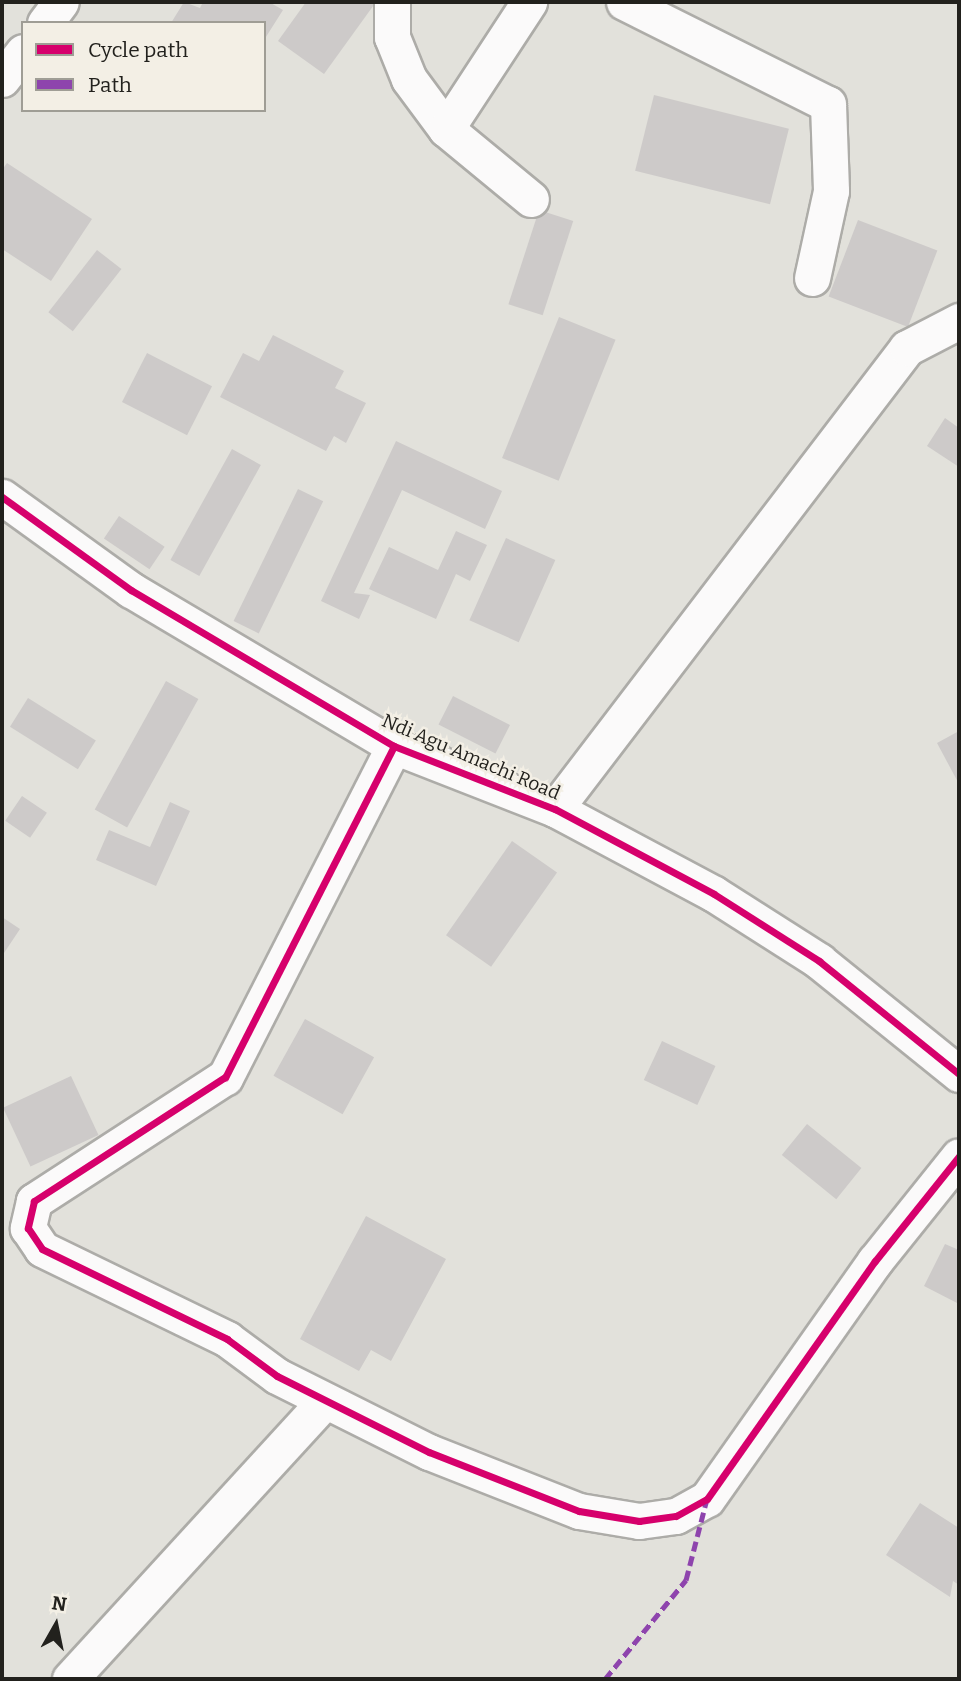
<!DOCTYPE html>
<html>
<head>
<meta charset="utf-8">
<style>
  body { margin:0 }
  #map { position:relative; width:961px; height:1681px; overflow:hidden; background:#e2e1db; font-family:Bitter,serif }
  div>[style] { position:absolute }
  .building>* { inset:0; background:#cdcac9; transform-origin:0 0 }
  .roads { filter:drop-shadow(2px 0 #adaca8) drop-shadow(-2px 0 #adaca8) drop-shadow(0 2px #adaca8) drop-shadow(0 -2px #adaca8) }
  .minor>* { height:35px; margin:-17.5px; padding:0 17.5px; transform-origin:17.5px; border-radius:17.5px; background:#fbfafa }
  .quiet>* { height:5px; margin-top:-2.5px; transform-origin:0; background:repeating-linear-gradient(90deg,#8e44ad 0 10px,transparent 0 15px) }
  .cycleway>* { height:7px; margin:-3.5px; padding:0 3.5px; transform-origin:3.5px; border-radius:3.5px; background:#d6006c }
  span { translate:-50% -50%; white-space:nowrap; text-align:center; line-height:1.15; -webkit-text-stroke:5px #f3efe5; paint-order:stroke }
  .street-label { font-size:19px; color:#22211d }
  .frame { position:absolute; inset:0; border:4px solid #22211d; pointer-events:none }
  .legend { position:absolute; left:21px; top:21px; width:245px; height:91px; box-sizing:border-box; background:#f3efe5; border:2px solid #9f9d95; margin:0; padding:9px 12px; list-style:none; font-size:21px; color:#22211d }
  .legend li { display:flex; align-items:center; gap:14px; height:35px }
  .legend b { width:35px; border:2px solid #9f9d95 }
  .north { position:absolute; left:21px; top:1590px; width:70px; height:70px; -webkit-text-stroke:5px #f3efe5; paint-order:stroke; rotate:9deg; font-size:19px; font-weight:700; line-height:28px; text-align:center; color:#22211d }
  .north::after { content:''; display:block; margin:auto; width:24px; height:32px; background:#22211d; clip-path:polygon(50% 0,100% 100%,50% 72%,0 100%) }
</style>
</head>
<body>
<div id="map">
  <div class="building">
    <i style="clip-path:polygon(184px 2px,200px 8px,203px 2px,269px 2px,283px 10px,264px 40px,264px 23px,171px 23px)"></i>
    <i style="clip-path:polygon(306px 2px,376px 2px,324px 74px,278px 41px)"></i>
    <i style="left:654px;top:95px;width:139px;height:78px;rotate:14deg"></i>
    <i style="clip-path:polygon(7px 163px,92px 219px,51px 281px,2px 249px,2px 170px)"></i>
    <i style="left:539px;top:210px;width:36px;height:99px;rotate:18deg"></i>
    <i style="left:858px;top:220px;width:85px;height:82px;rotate:21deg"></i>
    <i style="left:97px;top:250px;width:31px;height:79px;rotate:38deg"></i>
    <i style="left:559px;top:317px;width:61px;height:152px;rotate:22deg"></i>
    <i style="clip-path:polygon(273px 335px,344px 371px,335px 388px,366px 403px,346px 443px,334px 436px,326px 451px,220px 397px,243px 353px,259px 361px)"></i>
    <i style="left:147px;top:353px;width:73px;height:55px;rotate:27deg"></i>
    <i style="clip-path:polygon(945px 418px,959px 428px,959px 467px,927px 446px)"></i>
    <i style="clip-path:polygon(396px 441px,502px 491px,485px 529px,402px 490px,354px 593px,370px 595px,359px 619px,321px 601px)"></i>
    <i style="left:232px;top:449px;width:33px;height:127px;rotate:29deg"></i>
    <i style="left:298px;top:489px;width:28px;height:147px;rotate:26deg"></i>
    <i style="left:119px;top:516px;width:55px;height:27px;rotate:34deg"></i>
    <i style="clip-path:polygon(456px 531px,487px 545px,470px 581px,456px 574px,436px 619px,369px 589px,389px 547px,438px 570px)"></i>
    <i style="left:506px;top:538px;width:54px;height:90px;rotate:24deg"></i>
    <i style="left:166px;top:681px;width:37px;height:147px;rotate:29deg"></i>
    <i style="left:453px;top:696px;width:64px;height:32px;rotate:27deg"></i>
    <i style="left:28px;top:698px;width:80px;height:34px;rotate:32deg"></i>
    <i style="clip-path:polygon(959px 731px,959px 784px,937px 743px)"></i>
    <i style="left:22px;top:796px;width:30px;height:30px;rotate:34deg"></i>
    <i style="clip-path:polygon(170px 802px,190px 811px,156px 886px,96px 860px,109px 830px,150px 847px)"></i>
    <i style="left:512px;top:841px;width:55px;height:115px;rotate:35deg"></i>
    <i style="clip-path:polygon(2px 917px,20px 929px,2px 956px)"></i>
    <i style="left:305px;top:1019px;width:79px;height:65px;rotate:29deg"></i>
    <i style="left:662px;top:1041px;width:59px;height:43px;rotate:25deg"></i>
    <i style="left:71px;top:1076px;width:65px;height:75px;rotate:65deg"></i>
    <i style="left:807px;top:1124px;width:70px;height:40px;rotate:39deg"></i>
    <i style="clip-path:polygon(366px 1216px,446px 1259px,391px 1361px,371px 1350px,359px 1371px,300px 1339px)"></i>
    <i style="clip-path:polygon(945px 1244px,959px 1250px,959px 1304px,924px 1286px)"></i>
    <i style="clip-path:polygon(920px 1503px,959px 1528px,959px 1585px,953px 1581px,950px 1597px,886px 1555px)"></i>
  </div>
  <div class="roads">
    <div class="minor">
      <i style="left:392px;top:2px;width:35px;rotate:90deg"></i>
      <i style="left:392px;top:37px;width:45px;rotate:68deg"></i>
      <i style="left:409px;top:79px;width:62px;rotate:53.5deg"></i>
      <i style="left:446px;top:129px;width:110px;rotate:39.5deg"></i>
      <i style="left:624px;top:2px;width:228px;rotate:26.6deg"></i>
      <i style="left:828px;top:104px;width:87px;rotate:88deg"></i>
      <i style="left:831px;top:191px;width:89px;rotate:102.3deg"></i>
      <i style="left:45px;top:23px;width:26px;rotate:-53deg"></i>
      <i style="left:2px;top:79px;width:34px;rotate:-52deg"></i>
      <i style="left:446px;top:129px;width:152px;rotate:-56.8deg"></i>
      <i style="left:2px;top:497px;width:159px;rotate:35.8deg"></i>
      <i style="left:131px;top:590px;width:306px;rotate:30.7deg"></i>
      <i style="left:394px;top:746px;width:173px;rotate:21.4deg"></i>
      <i style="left:555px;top:809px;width:180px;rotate:28.1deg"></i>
      <i style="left:714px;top:894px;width:125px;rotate:32.5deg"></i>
      <i style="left:819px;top:961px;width:180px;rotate:38.9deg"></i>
      <i style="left:394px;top:746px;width:372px;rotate:117deg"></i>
      <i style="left:225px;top:1077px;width:228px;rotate:147deg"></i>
      <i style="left:34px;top:1201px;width:28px;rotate:103deg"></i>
      <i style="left:28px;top:1228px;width:25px;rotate:56deg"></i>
      <i style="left:42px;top:1249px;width:206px;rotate:25.9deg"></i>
      <i style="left:227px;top:1339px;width:62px;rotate:36.5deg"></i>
      <i style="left:277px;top:1376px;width:170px;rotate:26.6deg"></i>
      <i style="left:429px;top:1452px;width:161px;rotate:21.5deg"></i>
      <i style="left:579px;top:1511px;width:61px;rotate:9.5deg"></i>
      <i style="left:639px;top:1521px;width:37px;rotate:-8deg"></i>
      <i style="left:676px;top:1516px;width:35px;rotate:-29deg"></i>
      <i style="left:707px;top:1499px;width:291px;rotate:-54.8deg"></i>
      <i style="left:875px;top:1261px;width:134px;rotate:-51.3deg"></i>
      <i style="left:555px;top:809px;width:580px;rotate:-52.64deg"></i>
      <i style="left:907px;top:348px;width:59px;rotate:-27.4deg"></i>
      <i style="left:70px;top:1679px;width:377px;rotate:-47.5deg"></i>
    </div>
  </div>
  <div class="quiet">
    <i style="left:605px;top:1679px;width:128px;rotate:-50.7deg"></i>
    <i style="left:686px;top:1580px;width:84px;rotate:-75.5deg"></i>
  </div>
  <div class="cycleway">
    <i style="left:2px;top:497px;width:159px;rotate:35.8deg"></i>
    <i style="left:131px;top:590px;width:306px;rotate:30.7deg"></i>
    <i style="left:394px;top:746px;width:173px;rotate:21.4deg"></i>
    <i style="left:555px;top:809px;width:180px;rotate:28.1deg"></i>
    <i style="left:714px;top:894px;width:125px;rotate:32.5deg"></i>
    <i style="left:819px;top:961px;width:180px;rotate:38.9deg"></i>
    <i style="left:394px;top:746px;width:372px;rotate:117deg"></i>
    <i style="left:225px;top:1077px;width:228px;rotate:147deg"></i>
    <i style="left:34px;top:1201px;width:28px;rotate:103deg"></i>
    <i style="left:28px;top:1228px;width:25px;rotate:56deg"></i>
    <i style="left:42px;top:1249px;width:206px;rotate:25.9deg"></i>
    <i style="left:227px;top:1339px;width:62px;rotate:36.5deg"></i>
    <i style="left:277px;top:1376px;width:170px;rotate:26.6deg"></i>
    <i style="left:429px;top:1452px;width:161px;rotate:21.5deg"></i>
    <i style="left:579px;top:1511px;width:61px;rotate:9.5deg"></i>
    <i style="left:639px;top:1521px;width:37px;rotate:-8deg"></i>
    <i style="left:676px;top:1516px;width:35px;rotate:-29deg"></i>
    <i style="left:707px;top:1499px;width:291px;rotate:-54.8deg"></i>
    <i style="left:875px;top:1261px;width:134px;rotate:-51.3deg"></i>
  </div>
  <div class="street-label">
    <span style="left:471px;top:757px;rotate:23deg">Ndi Agu Amachi Road</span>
  </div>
  <div class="frame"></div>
  <ul class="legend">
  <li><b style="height:9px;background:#d6006c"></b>Cycle path</li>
  <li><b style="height:9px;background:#8e44ad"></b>Path</li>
  </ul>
  <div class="north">N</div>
</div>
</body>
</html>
